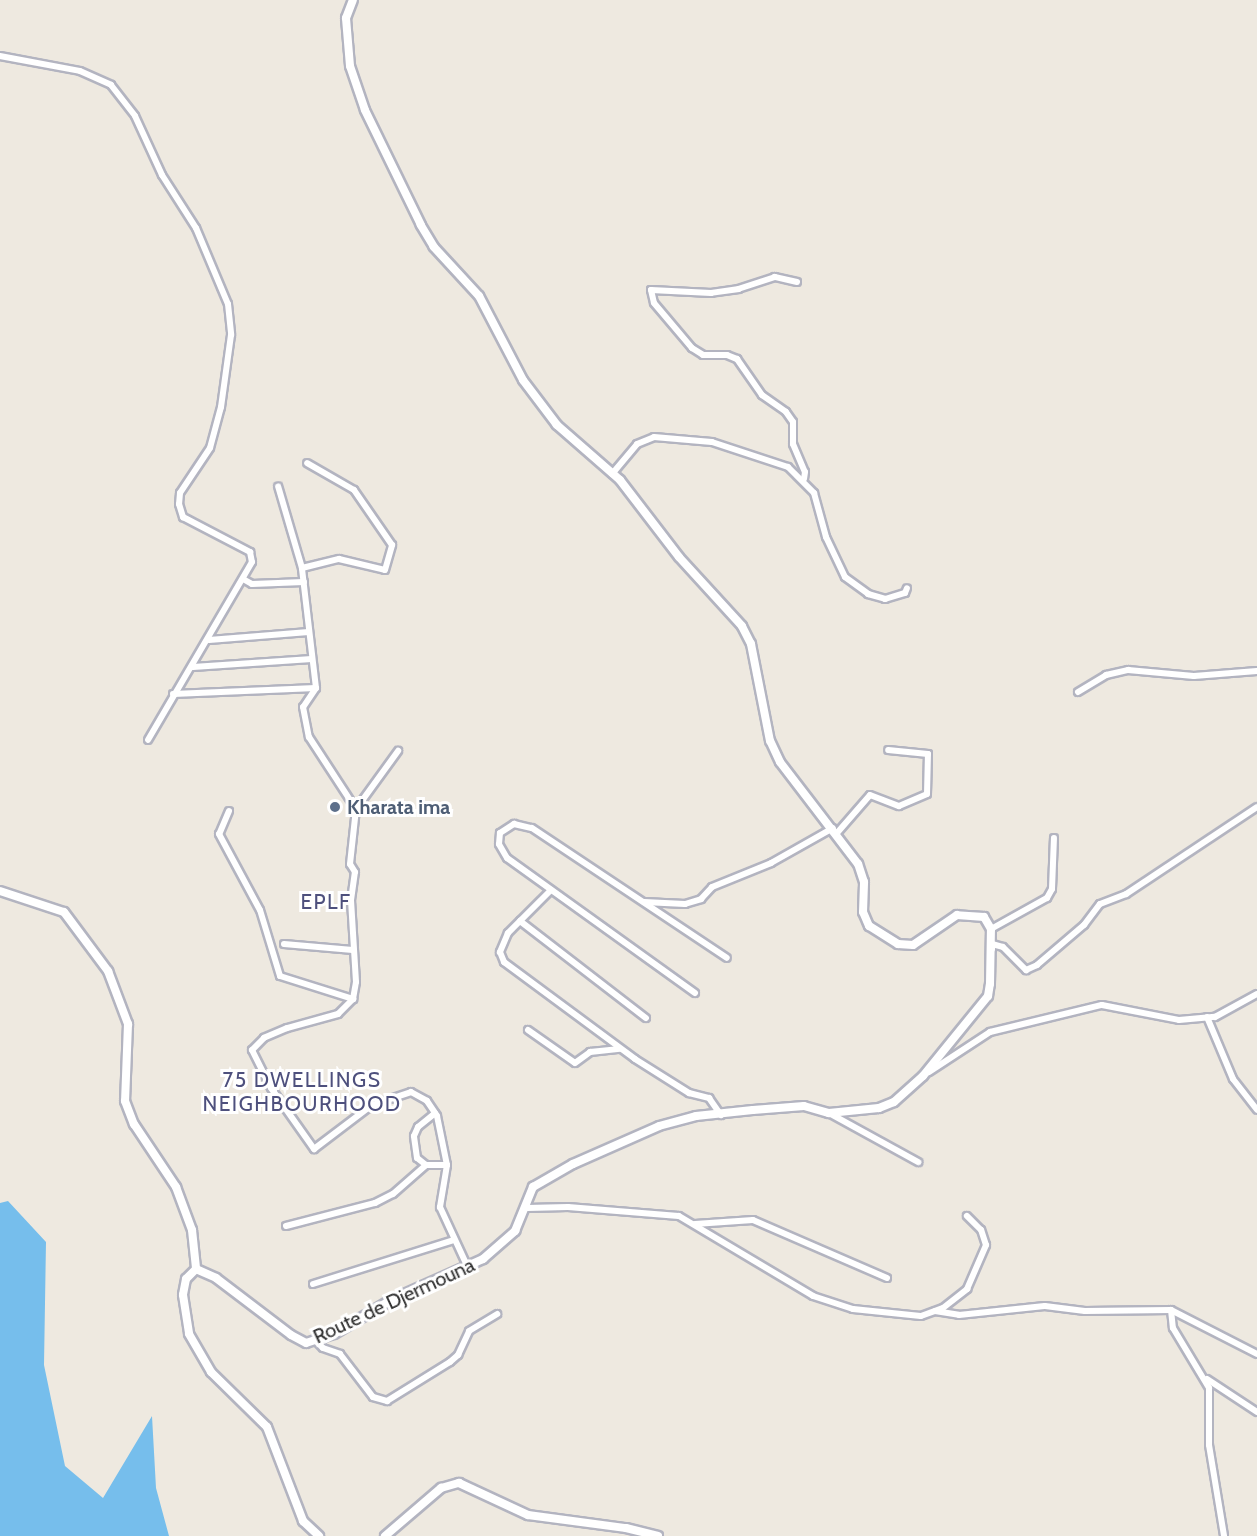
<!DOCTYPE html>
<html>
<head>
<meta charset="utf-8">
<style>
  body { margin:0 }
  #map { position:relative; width:1257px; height:1536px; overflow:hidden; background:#eee9e0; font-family:Cabin,sans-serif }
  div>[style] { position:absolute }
  .water>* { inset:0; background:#76beec }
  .roads { filter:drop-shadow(2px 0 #b3b4c0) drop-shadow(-2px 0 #b3b4c0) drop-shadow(0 2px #b3b4c0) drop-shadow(0 -2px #b3b4c0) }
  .minor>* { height:6px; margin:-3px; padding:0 3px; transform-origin:3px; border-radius:3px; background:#fff }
  .tertiary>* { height:8px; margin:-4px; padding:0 4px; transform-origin:4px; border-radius:4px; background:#fff }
  .secondary>* { height:8px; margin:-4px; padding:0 4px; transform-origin:4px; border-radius:4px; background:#fff }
  .dots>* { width:16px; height:16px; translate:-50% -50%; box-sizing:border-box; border:3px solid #fff; border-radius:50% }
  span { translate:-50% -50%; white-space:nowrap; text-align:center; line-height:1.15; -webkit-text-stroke:6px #fff; paint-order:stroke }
  .service-label { font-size:20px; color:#4e5e75; font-weight:700 }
  .left { translate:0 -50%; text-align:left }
  .street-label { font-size:20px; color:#2d2d2d }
  .neighbourhood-label { font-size:21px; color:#4e507d; letter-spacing:1.5px }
</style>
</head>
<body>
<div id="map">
  <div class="water">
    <i style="clip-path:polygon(8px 1201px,46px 1242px,44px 1365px,65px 1466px,103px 1498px,152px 1416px,156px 1488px,169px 1536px,0 1536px,0 1203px)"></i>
  </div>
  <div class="roads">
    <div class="minor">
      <i style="left:0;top:56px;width:81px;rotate:10.6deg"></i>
      <i style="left:80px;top:71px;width:34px;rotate:24deg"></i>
      <i style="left:111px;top:85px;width:39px;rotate:52deg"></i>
      <i style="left:135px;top:116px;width:65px;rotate:65.4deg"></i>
      <i style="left:162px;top:175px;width:63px;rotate:57.3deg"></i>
      <i style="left:196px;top:228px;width:82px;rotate:67.2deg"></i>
      <i style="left:228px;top:304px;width:31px;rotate:84deg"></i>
      <i style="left:231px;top:335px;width:73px;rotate:97.9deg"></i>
      <i style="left:221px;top:407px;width:42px;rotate:105deg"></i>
      <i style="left:210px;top:448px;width:54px;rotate:123.7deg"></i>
      <i style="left:180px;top:493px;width:11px;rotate:95deg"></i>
      <i style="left:179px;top:504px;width:14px;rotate:73deg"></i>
      <i style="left:183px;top:517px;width:76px;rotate:27.6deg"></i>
      <i style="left:250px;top:552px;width:10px;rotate:79deg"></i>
      <i style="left:252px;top:562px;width:206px;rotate:120.3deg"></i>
      <i style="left:797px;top:282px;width:23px;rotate:-167deg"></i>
      <i style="left:775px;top:277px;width:38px;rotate:162deg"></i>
      <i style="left:739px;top:289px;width:28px;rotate:172deg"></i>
      <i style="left:711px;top:293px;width:60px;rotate:-177.1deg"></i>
      <i style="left:651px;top:290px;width:13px;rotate:77deg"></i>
      <i style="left:654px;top:303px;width:59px;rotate:49.8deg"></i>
      <i style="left:692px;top:348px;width:13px;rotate:32deg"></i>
      <i style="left:703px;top:355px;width:24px"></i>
      <i style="left:727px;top:355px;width:11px;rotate:22deg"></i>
      <i style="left:737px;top:359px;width:44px;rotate:55.2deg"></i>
      <i style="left:762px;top:395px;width:29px;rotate:35deg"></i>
      <i style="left:786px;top:412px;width:12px;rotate:55deg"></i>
      <i style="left:793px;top:422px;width:22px;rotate:90deg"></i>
      <i style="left:793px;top:444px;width:30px;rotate:67deg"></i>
      <i style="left:805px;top:472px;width:7px;rotate:98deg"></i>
      <i style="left:612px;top:474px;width:39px;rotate:-50deg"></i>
      <i style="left:637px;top:444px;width:18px;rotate:-22deg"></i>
      <i style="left:654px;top:437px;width:58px;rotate:4.9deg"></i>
      <i style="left:712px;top:442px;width:80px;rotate:18.2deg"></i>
      <i style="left:788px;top:467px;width:37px;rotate:45deg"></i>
      <i style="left:814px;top:493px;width:46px;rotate:74.7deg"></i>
      <i style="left:826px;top:537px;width:44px;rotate:64.6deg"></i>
      <i style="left:845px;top:577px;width:29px;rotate:36deg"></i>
      <i style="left:868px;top:594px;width:18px;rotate:16deg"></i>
      <i style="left:885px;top:599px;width:21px;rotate:-17deg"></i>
      <i style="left:905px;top:593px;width:5px;rotate:-68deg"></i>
      <i style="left:302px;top:568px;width:38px;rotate:-14deg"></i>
      <i style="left:339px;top:559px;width:47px;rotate:13.4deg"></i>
      <i style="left:385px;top:570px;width:26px;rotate:-74deg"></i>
      <i style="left:392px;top:545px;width:67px;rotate:-124.6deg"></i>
      <i style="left:354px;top:490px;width:54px;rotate:-150.1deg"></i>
      <i style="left:243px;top:579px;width:10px;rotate:29deg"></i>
      <i style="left:252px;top:584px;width:52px;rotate:-2.2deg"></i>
      <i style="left:209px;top:640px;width:100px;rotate:-4.6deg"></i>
      <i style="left:193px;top:667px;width:119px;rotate:-3.8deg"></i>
      <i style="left:316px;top:688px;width:23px;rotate:124deg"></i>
      <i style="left:303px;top:707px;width:31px;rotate:79deg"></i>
      <i style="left:309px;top:737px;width:86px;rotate:56.9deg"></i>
      <i style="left:1078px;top:692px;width:33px;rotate:-31deg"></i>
      <i style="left:1106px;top:675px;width:23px;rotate:-13deg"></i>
      <i style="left:1128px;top:670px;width:66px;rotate:5.2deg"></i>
      <i style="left:1194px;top:676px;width:63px;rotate:-4.5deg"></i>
      <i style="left:173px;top:694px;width:143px;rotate:-2.4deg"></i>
      <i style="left:316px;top:688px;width:121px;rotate:-96.7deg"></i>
      <i style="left:302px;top:568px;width:85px;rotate:-106.3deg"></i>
      <i style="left:229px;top:811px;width:25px;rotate:113deg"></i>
      <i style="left:219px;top:834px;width:86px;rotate:61.7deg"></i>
      <i style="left:260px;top:910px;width:69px;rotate:73.1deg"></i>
      <i style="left:280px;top:976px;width:77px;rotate:17.5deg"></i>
      <i style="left:353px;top:999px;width:21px;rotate:135deg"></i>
      <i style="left:338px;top:1014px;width:53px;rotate:164.6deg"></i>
      <i style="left:287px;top:1028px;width:25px;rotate:157deg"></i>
      <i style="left:264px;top:1038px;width:17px;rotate:135deg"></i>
      <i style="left:252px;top:1050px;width:42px;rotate:63.4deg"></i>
      <i style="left:271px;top:1088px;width:75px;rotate:54.8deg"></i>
      <i style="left:314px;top:1149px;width:73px;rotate:-37.2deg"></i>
      <i style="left:372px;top:1105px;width:41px;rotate:-18.4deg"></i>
      <i style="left:411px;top:1092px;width:18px;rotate:29deg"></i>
      <i style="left:427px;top:1101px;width:18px;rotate:56deg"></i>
      <i style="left:437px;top:1116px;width:50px;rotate:78.5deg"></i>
      <i style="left:447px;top:1165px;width:43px;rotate:99.5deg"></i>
      <i style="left:440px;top:1207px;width:67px;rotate:65.3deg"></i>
      <i style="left:837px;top:833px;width:50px;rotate:-49deg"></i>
      <i style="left:870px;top:795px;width:31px;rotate:21deg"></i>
      <i style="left:899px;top:806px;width:30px;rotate:-23deg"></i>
      <i style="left:927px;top:794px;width:40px;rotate:-88.6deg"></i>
      <i style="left:928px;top:754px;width:40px;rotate:-174.3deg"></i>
      <i style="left:551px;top:890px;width:61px;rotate:135deg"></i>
      <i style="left:508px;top:933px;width:21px;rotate:113deg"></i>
      <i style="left:500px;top:952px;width:11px;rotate:68deg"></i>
      <i style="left:504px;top:962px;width:163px;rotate:36.5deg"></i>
      <i style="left:635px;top:1059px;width:64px;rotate:32.2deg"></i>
      <i style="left:689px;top:1093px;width:21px;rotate:14deg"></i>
      <i style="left:709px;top:1098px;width:21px;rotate:55deg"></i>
      <i style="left:644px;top:902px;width:41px;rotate:2.8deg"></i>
      <i style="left:685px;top:904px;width:17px;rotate:-17deg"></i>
      <i style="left:701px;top:899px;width:16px;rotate:-47deg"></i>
      <i style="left:712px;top:887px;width:64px;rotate:-22.1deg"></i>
      <i style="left:771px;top:863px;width:71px;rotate:-29.4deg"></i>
      <i style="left:520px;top:921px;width:159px;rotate:37.6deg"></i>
      <i style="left:991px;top:929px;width:64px;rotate:-29deg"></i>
      <i style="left:1047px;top:898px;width:10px;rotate:-61deg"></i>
      <i style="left:1052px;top:889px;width:51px;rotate:-87.8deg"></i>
      <i style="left:284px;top:944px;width:69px;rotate:5deg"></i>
      <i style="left:992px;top:949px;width:5px;rotate:-90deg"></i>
      <i style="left:992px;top:944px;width:11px;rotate:15deg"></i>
      <i style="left:1003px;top:947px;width:33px;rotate:45deg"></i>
      <i style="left:1026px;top:970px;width:12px;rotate:-24deg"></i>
      <i style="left:1037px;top:965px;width:62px;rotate:-40.4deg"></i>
      <i style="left:1084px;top:925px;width:26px;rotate:-53deg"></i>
      <i style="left:1100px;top:904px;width:28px;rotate:-21deg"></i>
      <i style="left:1126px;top:894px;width:157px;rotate:-33.6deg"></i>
      <i style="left:695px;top:993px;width:231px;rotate:-144.3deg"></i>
      <i style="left:507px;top:858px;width:16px;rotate:-120deg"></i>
      <i style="left:499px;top:844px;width:11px;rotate:-85deg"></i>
      <i style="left:500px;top:833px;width:17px;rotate:-33deg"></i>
      <i style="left:514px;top:824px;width:18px;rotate:13deg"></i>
      <i style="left:532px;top:828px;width:234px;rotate:33.7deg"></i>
      <i style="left:353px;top:999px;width:17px;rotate:-80deg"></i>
      <i style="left:356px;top:982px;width:82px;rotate:-93.5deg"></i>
      <i style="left:351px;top:900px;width:28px;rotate:-82deg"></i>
      <i style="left:355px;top:872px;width:9px;rotate:-122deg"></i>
      <i style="left:350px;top:864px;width:55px;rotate:-83.8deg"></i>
      <i style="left:356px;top:809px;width:72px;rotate:-54.1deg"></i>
      <i style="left:1207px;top:1017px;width:67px;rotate:67.2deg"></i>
      <i style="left:1233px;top:1079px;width:39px;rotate:52deg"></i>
      <i style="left:528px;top:1030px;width:57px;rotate:35.1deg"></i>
      <i style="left:575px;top:1063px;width:19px;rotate:-36deg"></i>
      <i style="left:590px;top:1052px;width:30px;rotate:-6deg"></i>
      <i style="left:929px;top:1072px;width:73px;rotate:-33.3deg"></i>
      <i style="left:990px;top:1032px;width:115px;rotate:-13.6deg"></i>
      <i style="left:1102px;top:1005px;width:78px;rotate:11deg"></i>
      <i style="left:1179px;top:1020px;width:36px;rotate:-5deg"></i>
      <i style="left:1215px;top:1017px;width:48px;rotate:-28.7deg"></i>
      <i style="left:829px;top:1113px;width:102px;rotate:28.8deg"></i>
      <i style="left:426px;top:1165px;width:11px;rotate:-142deg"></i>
      <i style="left:417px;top:1158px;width:22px;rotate:-98deg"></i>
      <i style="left:414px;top:1136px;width:10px;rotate:-66deg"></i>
      <i style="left:418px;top:1127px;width:22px;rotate:-39deg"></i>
      <i style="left:527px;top:1208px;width:41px;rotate:-1.4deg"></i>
      <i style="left:568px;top:1207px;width:111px;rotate:4.6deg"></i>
      <i style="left:679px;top:1216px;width:156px;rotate:30.8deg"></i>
      <i style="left:813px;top:1296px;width:42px;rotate:18deg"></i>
      <i style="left:853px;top:1309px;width:68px;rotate:5.9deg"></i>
      <i style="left:921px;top:1316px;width:23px;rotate:-20deg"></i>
      <i style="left:943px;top:1308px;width:31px;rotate:-38deg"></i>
      <i style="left:967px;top:1289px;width:48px;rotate:-66.6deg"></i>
      <i style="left:986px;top:1245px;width:16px;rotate:-108deg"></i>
      <i style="left:981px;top:1230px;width:20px;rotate:-135deg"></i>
      <i style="left:695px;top:1224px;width:58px;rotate:-3.9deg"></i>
      <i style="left:753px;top:1220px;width:146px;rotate:23.4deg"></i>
      <i style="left:286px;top:1226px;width:92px;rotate:-14.5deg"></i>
      <i style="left:375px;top:1203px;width:20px;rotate:-27deg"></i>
      <i style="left:393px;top:1194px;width:44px;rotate:-41.3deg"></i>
      <i style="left:426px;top:1165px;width:21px"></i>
      <i style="left:313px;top:1284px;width:148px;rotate:-17.3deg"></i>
      <i style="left:1171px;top:1310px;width:18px;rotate:84deg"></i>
      <i style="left:1173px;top:1328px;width:70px;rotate:59deg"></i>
      <i style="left:1209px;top:1388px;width:57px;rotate:90deg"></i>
      <i style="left:1209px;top:1445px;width:92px;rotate:80.6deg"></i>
      <i style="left:935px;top:1311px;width:24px;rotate:9deg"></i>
      <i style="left:959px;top:1315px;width:86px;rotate:-6deg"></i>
      <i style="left:1045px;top:1306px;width:40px;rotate:7.1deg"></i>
      <i style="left:1085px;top:1311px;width:86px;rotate:-0.7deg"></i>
      <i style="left:1171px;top:1310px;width:97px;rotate:27.1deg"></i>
      <i style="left:315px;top:1340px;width:11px;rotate:45deg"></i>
      <i style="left:323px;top:1348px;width:18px;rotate:19deg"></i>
      <i style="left:340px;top:1354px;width:54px;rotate:52.5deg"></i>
      <i style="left:373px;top:1397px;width:15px;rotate:16deg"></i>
      <i style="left:387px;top:1401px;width:74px;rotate:-31.8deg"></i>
      <i style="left:450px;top:1362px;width:11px;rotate:-41deg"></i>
      <i style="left:458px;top:1355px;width:26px;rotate:-65deg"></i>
      <i style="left:469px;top:1331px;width:33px;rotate:-31deg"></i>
      <i style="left:1207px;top:1379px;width:60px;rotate:33.4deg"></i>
    </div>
    <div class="tertiary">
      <i style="left:196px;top:1269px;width:22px;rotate:24deg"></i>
      <i style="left:216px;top:1278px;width:94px;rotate:37.2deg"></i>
      <i style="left:291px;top:1335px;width:17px;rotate:28deg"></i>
      <i style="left:306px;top:1343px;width:29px;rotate:-18deg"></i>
      <i style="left:334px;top:1334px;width:66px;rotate:-30.8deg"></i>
      <i style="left:391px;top:1300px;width:101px;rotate:-24deg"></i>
      <i style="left:483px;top:1259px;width:43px;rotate:-41.2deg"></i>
      <i style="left:515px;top:1231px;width:48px;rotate:-67.8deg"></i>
      <i style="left:533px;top:1187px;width:46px;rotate:-29.9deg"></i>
      <i style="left:573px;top:1164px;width:94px;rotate:-23.8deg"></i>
      <i style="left:659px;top:1126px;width:38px;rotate:-15deg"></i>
      <i style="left:696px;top:1116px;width:57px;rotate:-6deg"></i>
      <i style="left:753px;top:1110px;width:51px;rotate:-4.5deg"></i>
      <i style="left:804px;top:1106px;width:26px;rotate:16deg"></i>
      <i style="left:829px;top:1113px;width:50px;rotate:-5.7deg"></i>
      <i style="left:879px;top:1108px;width:16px;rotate:-22deg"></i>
      <i style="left:894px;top:1102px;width:39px;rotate:-42deg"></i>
      <i style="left:923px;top:1076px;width:103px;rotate:-50.9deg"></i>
      <i style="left:988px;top:996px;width:12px;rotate:-81deg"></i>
      <i style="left:990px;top:984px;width:55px;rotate:-89deg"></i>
      <i style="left:991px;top:929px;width:14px;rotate:-120deg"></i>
      <i style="left:984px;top:917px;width:27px;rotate:-176deg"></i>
      <i style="left:957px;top:915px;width:53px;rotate:145.7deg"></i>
      <i style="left:913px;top:945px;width:15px;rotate:-176deg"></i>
      <i style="left:898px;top:944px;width:34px;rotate:-148deg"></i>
      <i style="left:869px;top:926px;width:15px;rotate:-113deg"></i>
      <i style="left:863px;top:912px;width:30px;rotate:-88deg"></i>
      <i style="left:864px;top:882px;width:19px;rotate:-108deg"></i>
      <i style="left:858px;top:864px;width:128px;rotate:-127.4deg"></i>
      <i style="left:780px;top:762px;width:23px;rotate:-115deg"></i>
      <i style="left:770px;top:741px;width:99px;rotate:-101.1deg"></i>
      <i style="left:751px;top:644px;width:20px;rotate:-117deg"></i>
      <i style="left:742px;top:626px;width:93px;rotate:-132.4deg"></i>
      <i style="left:679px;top:557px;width:97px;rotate:-127.5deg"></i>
      <i style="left:620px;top:480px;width:84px;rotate:-138.9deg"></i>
      <i style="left:557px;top:425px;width:56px;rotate:-127.1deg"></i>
      <i style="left:523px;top:380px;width:95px;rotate:-117.6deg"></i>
      <i style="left:479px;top:296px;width:67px;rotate:-132.6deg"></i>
      <i style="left:434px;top:247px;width:26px;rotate:-121deg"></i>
      <i style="left:421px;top:225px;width:128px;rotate:-116deg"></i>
      <i style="left:365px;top:110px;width:46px;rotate:-108.8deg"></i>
      <i style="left:350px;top:66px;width:48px;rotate:-94.8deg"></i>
      <i style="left:346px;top:18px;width:19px;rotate:-69deg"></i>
    </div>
    <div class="secondary">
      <i style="left:0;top:891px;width:67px;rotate:18.2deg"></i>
      <i style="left:64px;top:912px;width:74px;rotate:53.3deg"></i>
      <i style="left:108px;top:971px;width:57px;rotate:69.3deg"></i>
      <i style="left:128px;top:1024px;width:77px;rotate:92.2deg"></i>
      <i style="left:125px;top:1101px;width:25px;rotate:69deg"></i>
      <i style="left:134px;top:1124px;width:76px;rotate:56.3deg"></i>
      <i style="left:176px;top:1187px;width:46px;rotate:69.6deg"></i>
      <i style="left:192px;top:1230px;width:39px;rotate:84deg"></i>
      <i style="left:196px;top:1269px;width:14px;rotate:135deg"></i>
      <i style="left:186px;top:1279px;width:16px;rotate:101deg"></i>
      <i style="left:183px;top:1295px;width:39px;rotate:81deg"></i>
      <i style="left:189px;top:1334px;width:44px;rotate:59.9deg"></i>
      <i style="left:211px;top:1372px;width:78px;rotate:44.5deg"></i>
      <i style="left:267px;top:1427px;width:101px;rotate:69deg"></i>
      <i style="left:303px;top:1521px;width:22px;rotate:43deg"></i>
      <i style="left:385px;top:1536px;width:74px;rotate:-40.6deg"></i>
      <i style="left:441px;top:1488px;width:19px;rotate:-16deg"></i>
      <i style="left:459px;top:1483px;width:76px;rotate:24.9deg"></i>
      <i style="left:528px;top:1515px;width:99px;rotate:7.6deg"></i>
      <i style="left:626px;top:1528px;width:33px;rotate:14deg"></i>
    </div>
  </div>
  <div class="dots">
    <i style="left:335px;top:807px;background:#5c6f8a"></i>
  </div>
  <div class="service-label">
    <span class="left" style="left:347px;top:807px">Kharata ima</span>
  </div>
  <div class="street-label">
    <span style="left:394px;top:1301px;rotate:-25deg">Route de Djermouna</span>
  </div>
  <div class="neighbourhood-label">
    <span style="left:326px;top:902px">EPLF</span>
    <span style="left:302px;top:1092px">75 DWELLINGS<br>NEIGHBOURHOOD</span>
  </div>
</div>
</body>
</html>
